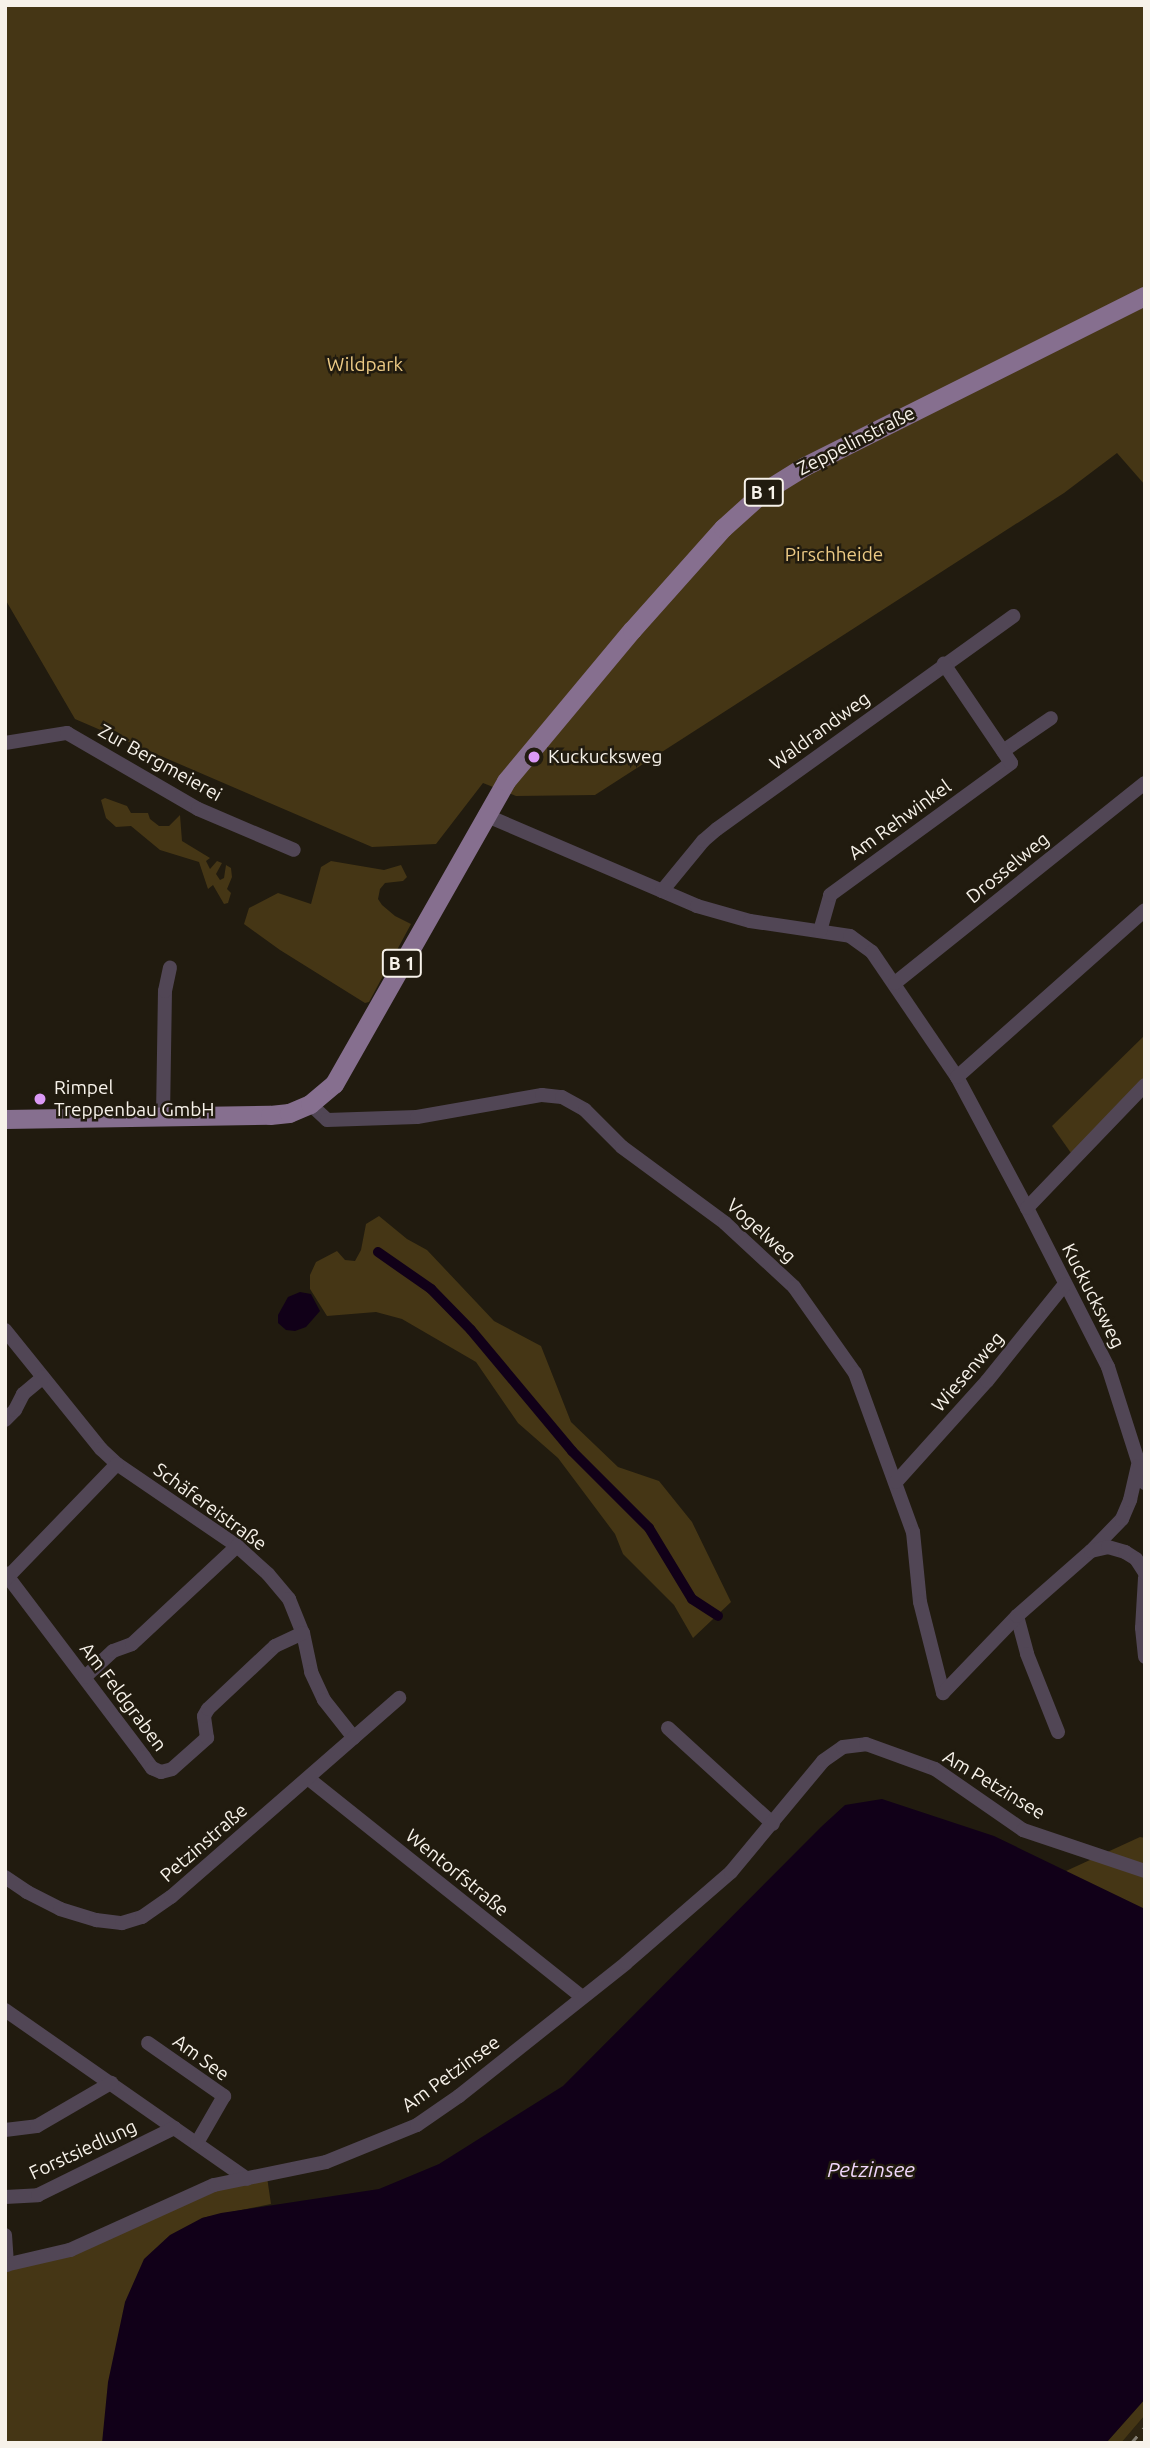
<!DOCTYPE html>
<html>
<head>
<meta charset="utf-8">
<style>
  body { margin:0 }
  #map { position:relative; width:1150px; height:2448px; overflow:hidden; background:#211b0f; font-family:Ubuntu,sans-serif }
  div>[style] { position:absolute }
  .built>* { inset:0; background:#2c2311 }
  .green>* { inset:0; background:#453615 }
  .water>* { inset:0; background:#110018 }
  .canal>* { height:10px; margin:-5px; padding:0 5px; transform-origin:5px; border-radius:5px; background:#110018 }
  .minor>* { height:14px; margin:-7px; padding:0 7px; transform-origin:7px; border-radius:7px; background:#514655 }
  .major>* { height:19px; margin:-9.5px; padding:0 9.5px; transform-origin:9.5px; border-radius:9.5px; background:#866f8f }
  .rail>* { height:2.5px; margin-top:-1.25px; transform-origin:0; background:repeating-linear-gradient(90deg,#827d72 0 9px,transparent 0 18px) }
  .dots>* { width:19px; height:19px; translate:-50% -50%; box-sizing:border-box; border:4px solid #211b0f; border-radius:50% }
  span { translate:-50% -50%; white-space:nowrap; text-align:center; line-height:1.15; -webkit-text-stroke:5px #211b0f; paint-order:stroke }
  .shield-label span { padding:2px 5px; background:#211b0f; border:2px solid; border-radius:5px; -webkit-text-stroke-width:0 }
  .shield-label { font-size:18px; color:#f7f2ea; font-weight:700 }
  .park-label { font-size:19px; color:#ecca85 }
  .street-label { font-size:19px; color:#f7f2ea }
  .poi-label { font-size:19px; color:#f7f2ea }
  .left { translate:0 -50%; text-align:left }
  .water-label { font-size:21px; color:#f0d6fb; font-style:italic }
  .frame { position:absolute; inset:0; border:7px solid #f7f2ea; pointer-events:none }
</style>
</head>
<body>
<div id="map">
  <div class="built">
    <i style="clip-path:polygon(1145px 2415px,1145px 2443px,1121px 2443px)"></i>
  </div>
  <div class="green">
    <i style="clip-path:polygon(5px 5px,1145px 5px,1145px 485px,1117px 453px,1064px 493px,595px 795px,516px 796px,483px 783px,436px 844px,372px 847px,75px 719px,5px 599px)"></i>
    <i style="clip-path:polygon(105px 798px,127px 806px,131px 813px,148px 813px,150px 819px,159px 826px,169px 826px,180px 815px,182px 841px,210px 858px,206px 861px,210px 869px,217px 861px,222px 863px,216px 874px,220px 880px,224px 878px,226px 865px,231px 868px,232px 877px,227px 889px,231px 893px,228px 903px,224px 904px,213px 885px,208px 889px,199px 862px,160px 850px,131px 826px,116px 827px,106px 818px,101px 800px)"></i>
    <i style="clip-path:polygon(331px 861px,384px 870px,401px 865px,407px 877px,403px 881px,385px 883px,380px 889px,378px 899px,382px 905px,395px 916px,411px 924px,369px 1002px,365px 1003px,280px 950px,244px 924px,249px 908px,278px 893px,311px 904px,321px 867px)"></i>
    <i style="clip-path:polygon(1145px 1035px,1145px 1079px,1071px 1153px,1052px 1126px)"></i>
    <i style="clip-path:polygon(379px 1216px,407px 1239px,427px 1250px,494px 1321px,541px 1346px,571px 1422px,618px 1467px,659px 1481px,692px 1522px,731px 1602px,693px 1638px,674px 1605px,623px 1554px,615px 1534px,558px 1458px,518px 1423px,476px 1362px,402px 1319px,376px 1312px,327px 1316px,310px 1289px,310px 1275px,316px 1262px,337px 1251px,345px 1260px,355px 1261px,361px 1250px,366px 1224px)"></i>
    <i style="clip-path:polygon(1140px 1837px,1145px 1838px,1145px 1939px,1066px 1871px)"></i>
    <i style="clip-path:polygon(267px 2177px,271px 2204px,202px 2218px,114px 2443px,5px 2443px,5px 2270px,215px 2188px)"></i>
    <i style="clip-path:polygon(1145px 2399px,1145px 2415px,1121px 2443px,1106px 2443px)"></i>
  </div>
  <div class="water">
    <i style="clip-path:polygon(300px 1292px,311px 1294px,320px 1311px,306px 1327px,295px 1331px,286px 1330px,278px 1323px,278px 1315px,288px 1297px)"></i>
    <i style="clip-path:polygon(882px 1799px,994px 1836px,1145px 1909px,1145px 2399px,1106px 2443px,102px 2443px,108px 2382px,125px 2302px,144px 2259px,170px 2235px,202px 2218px,221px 2213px,379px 2189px,439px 2164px,563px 2086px,821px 1827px,845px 1805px)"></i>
  </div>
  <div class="canal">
    <i style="left:378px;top:1252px;width:65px;rotate:34.9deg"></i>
    <i style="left:431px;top:1289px;width:57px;rotate:45.7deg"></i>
    <i style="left:471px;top:1330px;width:158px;rotate:50.1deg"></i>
    <i style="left:572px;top:1451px;width:109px;rotate:45deg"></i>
    <i style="left:649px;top:1528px;width:83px;rotate:58.8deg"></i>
    <i style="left:692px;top:1599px;width:31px;rotate:33deg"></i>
  </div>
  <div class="minor">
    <i style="left:5px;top:743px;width:63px;rotate:-9.2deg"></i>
    <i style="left:67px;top:733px;width:151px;rotate:30.1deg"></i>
    <i style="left:198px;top:809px;width:104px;rotate:23.1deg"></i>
    <i style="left:1003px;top:751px;width:58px;rotate:-34.5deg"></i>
    <i style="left:485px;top:815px;width:231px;rotate:23.2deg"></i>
    <i style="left:697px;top:906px;width:55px;rotate:15.8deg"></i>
    <i style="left:750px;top:921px;width:101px;rotate:8.5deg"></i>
    <i style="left:850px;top:936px;width:27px;rotate:36deg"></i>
    <i style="left:872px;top:952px;width:151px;rotate:55.8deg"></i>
    <i style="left:957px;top:1077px;width:149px;rotate:61.9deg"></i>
    <i style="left:1027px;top:1208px;width:178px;rotate:63deg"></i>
    <i style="left:1108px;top:1367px;width:122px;rotate:72.3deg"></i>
    <i style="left:662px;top:891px;width:65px;rotate:-50.6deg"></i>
    <i style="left:703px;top:841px;width:18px;rotate:-41deg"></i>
    <i style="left:717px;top:829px;width:365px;rotate:-35.7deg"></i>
    <i style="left:820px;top:931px;width:37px;rotate:-74deg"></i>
    <i style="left:830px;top:895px;width:224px;rotate:-36.1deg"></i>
    <i style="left:1011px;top:763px;width:120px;rotate:-124.1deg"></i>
    <i style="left:895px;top:983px;width:320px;rotate:-38.7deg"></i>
    <i style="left:957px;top:1077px;width:251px;rotate:-41.6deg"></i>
    <i style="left:310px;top:1104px;width:23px;rotate:43deg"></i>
    <i style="left:327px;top:1120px;width:90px;rotate:-1.9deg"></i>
    <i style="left:417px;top:1117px;width:127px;rotate:-10deg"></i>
    <i style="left:542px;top:1095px;width:20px;rotate:6deg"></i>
    <i style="left:562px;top:1097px;width:26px;rotate:29deg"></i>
    <i style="left:585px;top:1110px;width:52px;rotate:45deg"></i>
    <i style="left:622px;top:1147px;width:128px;rotate:36.4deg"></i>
    <i style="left:725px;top:1223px;width:94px;rotate:42.8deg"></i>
    <i style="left:794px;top:1287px;width:105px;rotate:54.7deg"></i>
    <i style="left:855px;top:1373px;width:169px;rotate:70deg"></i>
    <i style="left:913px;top:1532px;width:70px;rotate:84.3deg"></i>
    <i style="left:920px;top:1602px;width:94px;rotate:75.8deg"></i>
    <i style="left:163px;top:1117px;width:126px;rotate:-89.1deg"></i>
    <i style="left:165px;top:991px;width:24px;rotate:-78deg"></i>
    <i style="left:1027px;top:1208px;width:170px;rotate:-46.2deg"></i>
    <i style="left:5px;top:1330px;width:153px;rotate:51.1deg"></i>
    <i style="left:101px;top:1449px;width:22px;rotate:43deg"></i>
    <i style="left:117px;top:1464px;width:145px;rotate:34.3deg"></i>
    <i style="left:237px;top:1546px;width:42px;rotate:42.1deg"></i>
    <i style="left:268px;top:1574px;width:33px;rotate:50deg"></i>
    <i style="left:289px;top:1599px;width:37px;rotate:68deg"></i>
    <i style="left:303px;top:1633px;width:40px;rotate:78deg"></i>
    <i style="left:311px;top:1672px;width:31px;rotate:65deg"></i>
    <i style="left:324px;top:1700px;width:48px;rotate:51.7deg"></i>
    <i style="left:5px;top:1420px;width:14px;rotate:-45deg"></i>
    <i style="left:15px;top:1410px;width:18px;rotate:-63deg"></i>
    <i style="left:23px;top:1394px;width:26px;rotate:-40deg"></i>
    <i style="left:896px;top:1482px;width:136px;rotate:-48deg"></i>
    <i style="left:987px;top:1381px;width:124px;rotate:-51.2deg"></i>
    <i style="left:1092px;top:1550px;width:43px;rotate:-45.9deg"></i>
    <i style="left:1122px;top:1519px;width:21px;rotate:-67deg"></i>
    <i style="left:1130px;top:1500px;width:35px;rotate:-77deg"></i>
    <i style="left:5px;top:1573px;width:231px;rotate:52.9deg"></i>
    <i style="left:144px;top:1757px;width:14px;rotate:54deg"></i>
    <i style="left:152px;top:1768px;width:10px;rotate:24deg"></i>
    <i style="left:161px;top:1772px;width:11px;rotate:-15deg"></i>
    <i style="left:172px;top:1769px;width:47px;rotate:-41.5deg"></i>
    <i style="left:207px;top:1738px;width:22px;rotate:-98deg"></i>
    <i style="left:204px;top:1716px;width:8px;rotate:-60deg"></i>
    <i style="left:208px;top:1709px;width:92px;rotate:-43.2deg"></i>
    <i style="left:275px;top:1646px;width:31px;rotate:-25deg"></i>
    <i style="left:1145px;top:1578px;width:50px;rotate:93.4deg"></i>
    <i style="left:1142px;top:1628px;width:29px;rotate:84deg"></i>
    <i style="left:5px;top:1580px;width:161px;rotate:-46deg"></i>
    <i style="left:1017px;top:1616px;width:39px;rotate:75deg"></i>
    <i style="left:1027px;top:1654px;width:84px;rotate:68.3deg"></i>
    <i style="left:85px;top:1677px;width:38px;rotate:-43deg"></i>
    <i style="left:113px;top:1651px;width:20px;rotate:-20deg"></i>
    <i style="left:132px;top:1644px;width:144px;rotate:-43deg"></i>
    <i style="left:943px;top:1693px;width:107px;rotate:-46.1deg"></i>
    <i style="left:1017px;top:1616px;width:98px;rotate:-41.3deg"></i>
    <i style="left:1091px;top:1551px;width:17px;rotate:-13deg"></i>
    <i style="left:1108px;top:1547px;width:18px;rotate:16deg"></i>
    <i style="left:1125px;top:1552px;width:13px;rotate:32deg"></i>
    <i style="left:1136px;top:1559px;width:17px;rotate:57deg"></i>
    <i style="left:668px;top:1728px;width:142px;rotate:42.4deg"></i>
    <i style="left:309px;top:1779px;width:349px;rotate:38.6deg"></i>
    <i style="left:5px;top:1877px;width:27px;rotate:34deg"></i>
    <i style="left:27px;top:1892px;width:37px;rotate:27deg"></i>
    <i style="left:60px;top:1909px;width:38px;rotate:17deg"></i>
    <i style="left:96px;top:1920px;width:26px;rotate:7deg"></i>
    <i style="left:122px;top:1923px;width:21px;rotate:-17deg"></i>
    <i style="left:142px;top:1917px;width:35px;rotate:-35deg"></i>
    <i style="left:171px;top:1897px;width:303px;rotate:-41.1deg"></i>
    <i style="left:5px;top:2010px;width:295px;rotate:34.9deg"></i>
    <i style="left:148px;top:2043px;width:93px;rotate:34.9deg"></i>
    <i style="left:224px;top:2096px;width:54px;rotate:119.9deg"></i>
    <i style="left:5px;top:2130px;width:32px;rotate:-7deg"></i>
    <i style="left:37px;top:2126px;width:86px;rotate:-30.2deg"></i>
    <i style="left:5px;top:2197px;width:33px;rotate:-3deg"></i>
    <i style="left:38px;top:2195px;width:152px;rotate:-26.2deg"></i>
    <i style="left:5px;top:2235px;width:30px;rotate:86deg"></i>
    <i style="left:5px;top:2265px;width:67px;rotate:-13deg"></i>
    <i style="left:70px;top:2250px;width:158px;rotate:-24.3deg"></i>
    <i style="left:214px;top:2185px;width:114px;rotate:-11.6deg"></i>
    <i style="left:326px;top:2162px;width:98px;rotate:-22.1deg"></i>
    <i style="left:417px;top:2125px;width:51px;rotate:-34.6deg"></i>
    <i style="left:459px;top:2096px;width:213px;rotate:-38.5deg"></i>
    <i style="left:626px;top:1963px;width:139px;rotate:-40.9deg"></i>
    <i style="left:731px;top:1872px;width:144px;rotate:-50.3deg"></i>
    <i style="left:823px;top:1761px;width:24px;rotate:-35deg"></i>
    <i style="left:843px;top:1747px;width:23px;rotate:-7deg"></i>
    <i style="left:866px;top:1744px;width:73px;rotate:19.9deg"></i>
    <i style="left:935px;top:1769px;width:107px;rotate:34.7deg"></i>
    <i style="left:1023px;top:1830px;width:129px;rotate:18.6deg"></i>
  </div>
  <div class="major">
    <i style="left:5px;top:1119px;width:265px;rotate:-0.9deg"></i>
    <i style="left:270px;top:1115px;width:19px;rotate:-6deg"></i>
    <i style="left:289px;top:1113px;width:23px;rotate:-23deg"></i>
    <i style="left:310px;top:1104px;width:31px;rotate:-40deg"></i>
    <i style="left:334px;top:1084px;width:348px;rotate:-60.4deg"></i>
    <i style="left:506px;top:781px;width:197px;rotate:-50.2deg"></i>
    <i style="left:632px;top:630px;width:137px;rotate:-48.3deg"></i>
    <i style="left:723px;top:528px;width:54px;rotate:-42deg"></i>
    <i style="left:763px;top:492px;width:49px;rotate:-31.8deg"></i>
    <i style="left:805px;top:466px;width:380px;rotate:-26.6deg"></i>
  </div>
  <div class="rail">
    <i style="left:1131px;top:2443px;width:21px;rotate:-49deg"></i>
  </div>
  <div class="dots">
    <i style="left:534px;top:757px;background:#db99f5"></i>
    <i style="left:40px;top:1099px;background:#db99f5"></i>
  </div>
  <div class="shield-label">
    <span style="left:764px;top:492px">B 1</span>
    <span style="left:402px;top:963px">B 1</span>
  </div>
  <div class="park-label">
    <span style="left:365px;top:365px">Wildpark</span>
    <span style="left:834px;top:555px">Pirschheide</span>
  </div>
  <div class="street-label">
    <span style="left:856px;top:441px;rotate:-27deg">Zeppelinstraße</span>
    <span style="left:820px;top:731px;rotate:-36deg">Waldrandweg</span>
    <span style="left:160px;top:763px;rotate:29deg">Zur Bergmeierei</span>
    <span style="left:900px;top:820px;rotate:-36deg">Am Rehwinkel</span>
    <span style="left:1008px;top:868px;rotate:-39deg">Drosselweg</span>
    <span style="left:761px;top:1231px;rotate:42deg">Vogelweg</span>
    <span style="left:1093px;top:1296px;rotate:63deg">Kuckucksweg</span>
    <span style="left:968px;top:1372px;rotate:-49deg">Wiesenweg</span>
    <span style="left:210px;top:1507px;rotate:36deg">Schäfereistraße</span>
    <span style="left:123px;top:1697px;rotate:53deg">Am Feldgraben</span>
    <span style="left:994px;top:1785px;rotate:31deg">Am Petzinsee</span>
    <span style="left:204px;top:1843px;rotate:-41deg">Petzinstraße</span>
    <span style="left:457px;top:1873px;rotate:39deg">Wentorfstraße</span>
    <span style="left:201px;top:2058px;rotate:36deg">Am See</span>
    <span style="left:451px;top:2074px;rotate:-36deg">Am Petzinsee</span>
    <span style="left:83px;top:2150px;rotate:-25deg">Forstsiedlung</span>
  </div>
  <div class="poi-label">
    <span class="left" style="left:548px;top:757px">Kuckucksweg</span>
    <span class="left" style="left:54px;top:1099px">Rimpel<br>Treppenbau GmbH</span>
  </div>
  <div class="water-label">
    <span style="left:871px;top:2169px">Petzinsee</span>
  </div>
  <div class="frame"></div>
</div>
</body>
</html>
